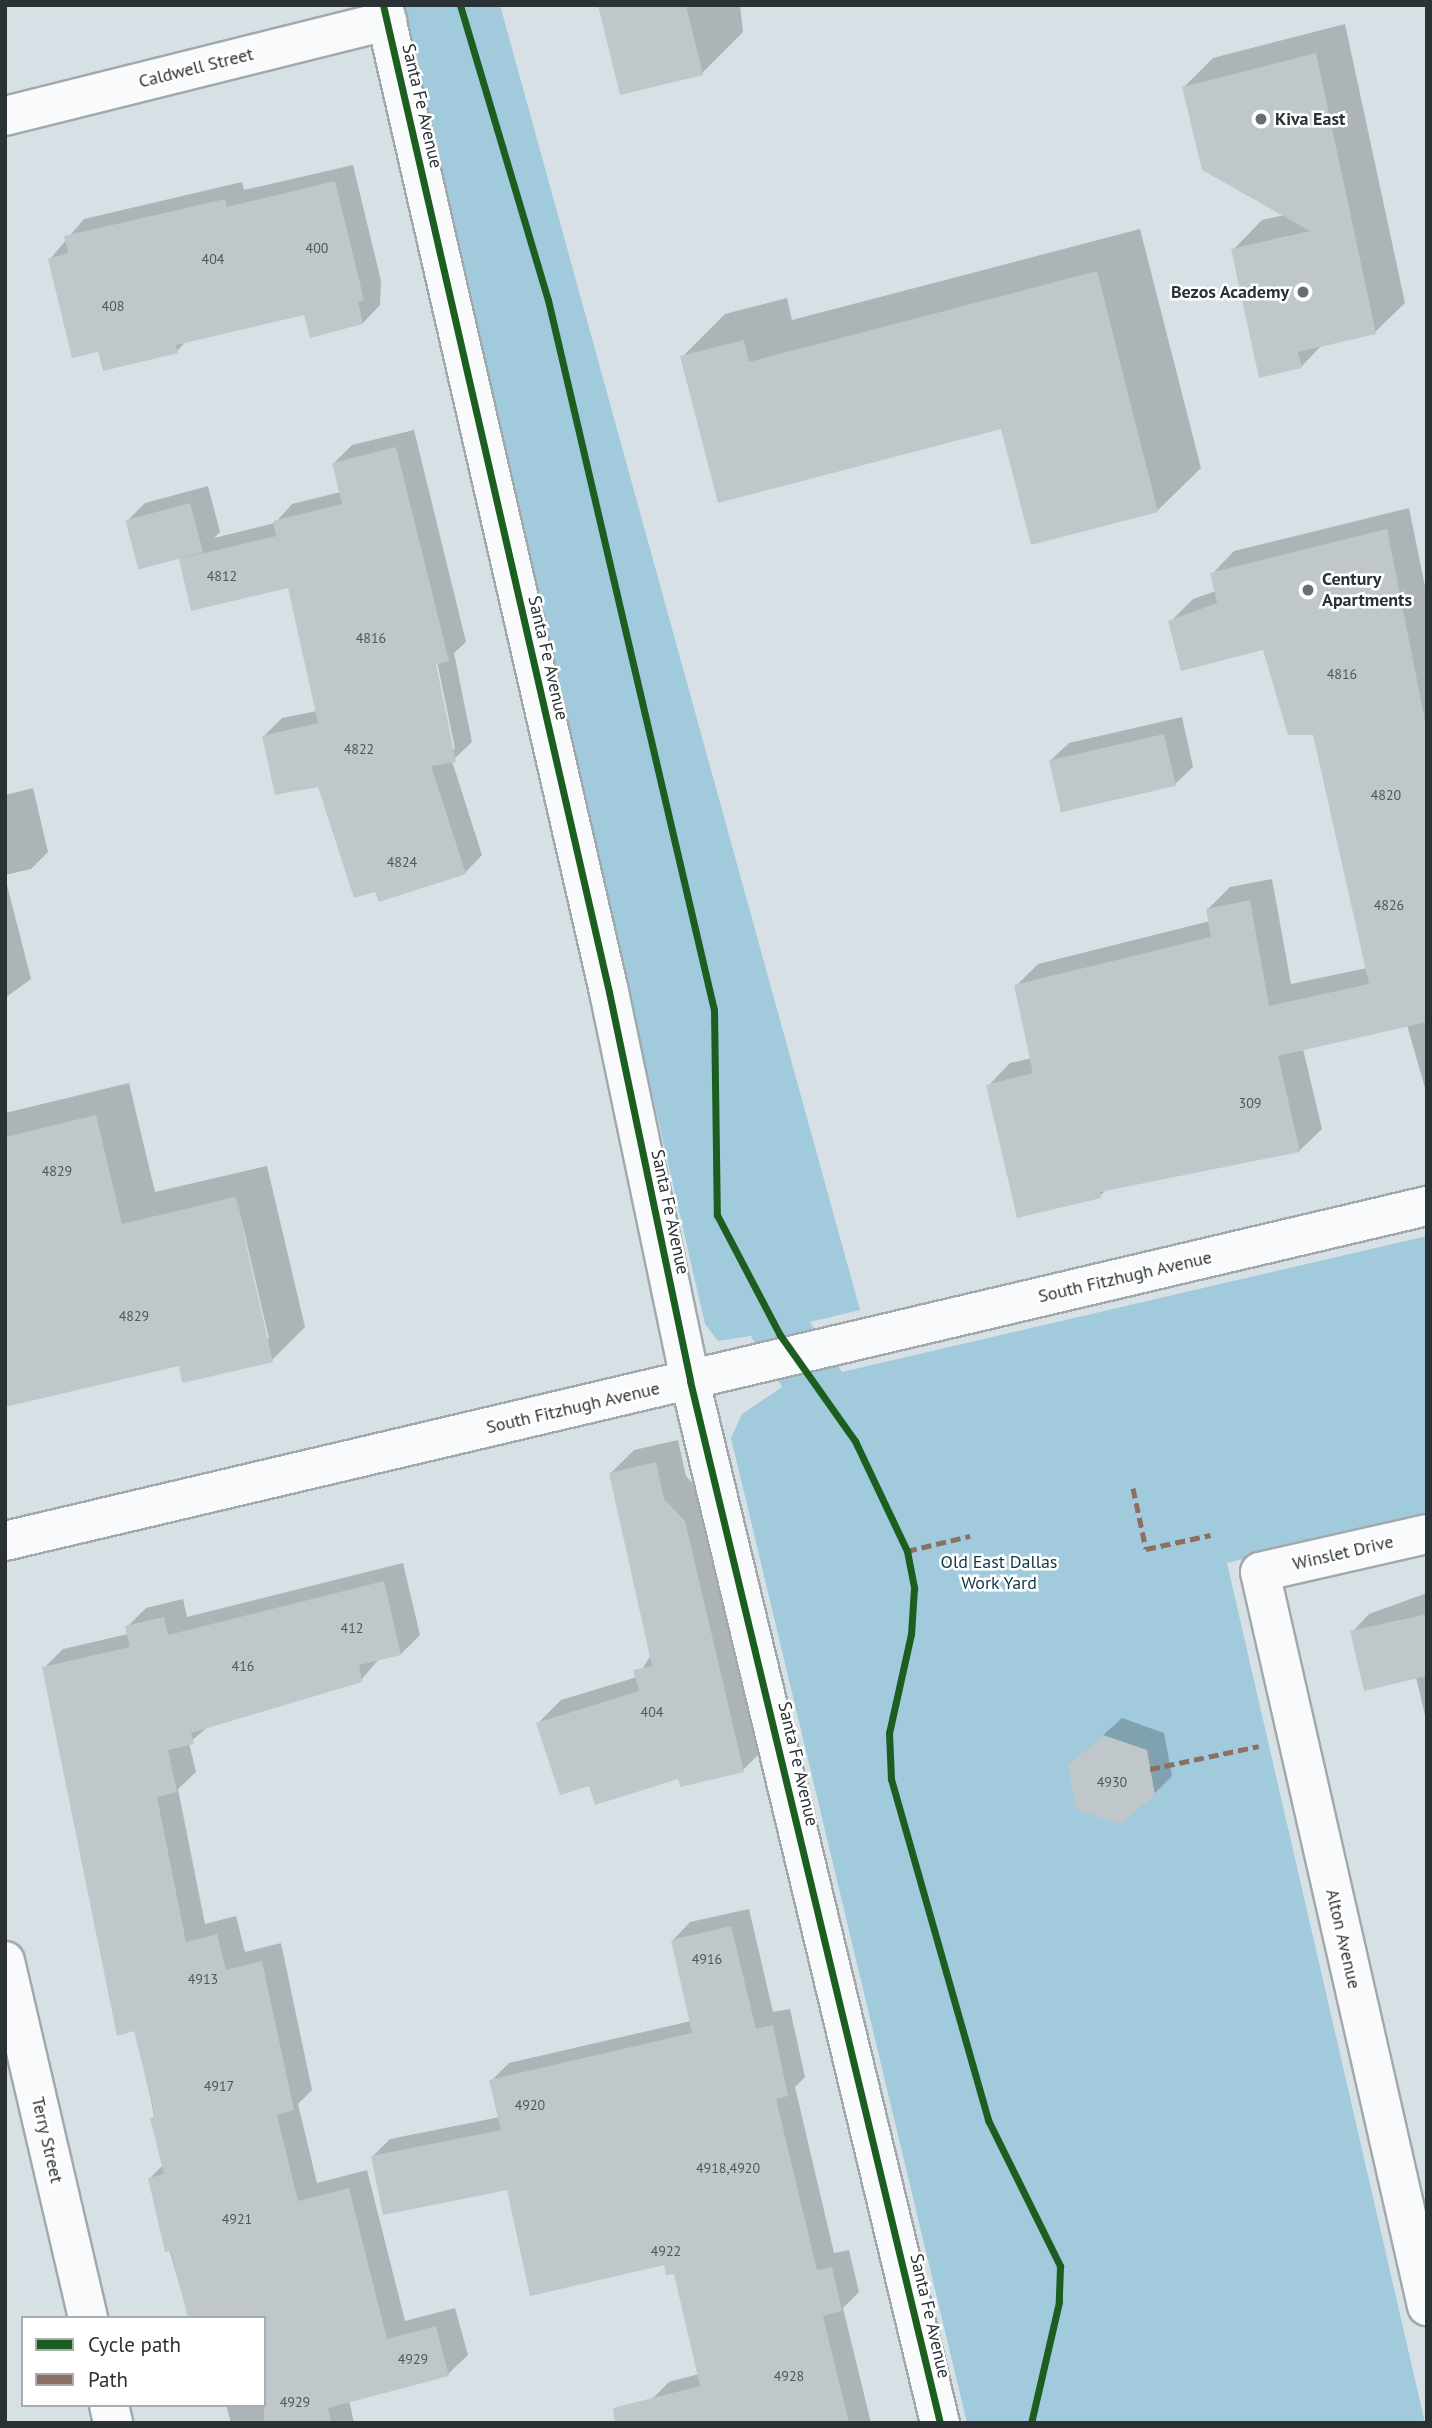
<!DOCTYPE html>
<html>
<head>
<meta charset="utf-8">
<style>
  body { margin:0 }
  #map { position:relative; width:1432px; height:2428px; overflow:hidden; background:#d7e1e5; font-family:"PT Sans",sans-serif }
  div>[style] { position:absolute }
  .green>* { inset:0; background:#a1cadc }
  .shadow>* { inset:0; background:#0003 }
  .building>* { inset:0; background:#bfc7cb; transform-origin:0 0 }
  .roads { filter:drop-shadow(2px 0 #a1a9ac) drop-shadow(-2px 0 #a1a9ac) drop-shadow(0 2px #a1a9ac) drop-shadow(0 -2px #a1a9ac) }
  .street>* { height:38px; margin:-19px; padding:0 19px; transform-origin:19px; border-radius:19px; background:#f9fafb }
  .quiet>* { height:5px; margin-top:-2.5px; transform-origin:0; background:repeating-linear-gradient(90deg,#8d6e63 0 10px,transparent 0 15px) }
  .cycleway>* { height:7px; margin:-3.5px; padding:0 3.5px; transform-origin:3.5px; border-radius:3.5px; background:#1b5e20 }
  .dots>* { width:19px; height:19px; translate:-50% -50%; box-sizing:border-box; border:4px solid #fff; border-radius:50% }
  span { translate:-50% -50%; white-space:nowrap; text-align:center; line-height:1.15; -webkit-text-stroke:5px #fff; paint-order:stroke }
  .number-label { font-size:14px; color:#50575a }
  .number-label span { -webkit-text-stroke-width:0 }
  .street-label { font-size:18px; color:#2b3235 }
  .poi-label { font-size:18px; color:#2b3235; font-weight:700 }
  .left { translate:0 -50%; text-align:left }
  .right { translate:-100% -50%; text-align:right }
  .park-label { font-size:18px; color:#113644 }
  .frame { position:absolute; inset:0; border:7px solid #2b3235; pointer-events:none }
  .legend { position:absolute; left:21px; top:2316px; width:245px; height:91px; box-sizing:border-box; background:#fff; border:2px solid #aaadae; margin:0; padding:9px 12px; list-style:none; font-size:21px; color:#2b3235 }
  .legend li { display:flex; align-items:center; gap:14px; height:35px }
  .legend b { width:35px; border:2px solid #aaadae }
</style>
</head>
<body>
<div id="map">
  <div class="green">
    <i style="clip-path:polygon(402px 5px,500px 5px,860px 1310px,810px 1322px,842px 1372px,1427px 1236px,1427px 1514px,1227px 1563px,1425px 2423px,967px 2423px,731px 1438px,742px 1414px,782px 1387px,751px 1336px,718px 1341px,705px 1324px)"></i>
  </div>
  <div class="shadow">
    <i style="clip-path:polygon(600px 5px,740px 5px,743px 32px,702px 73px)"></i>
    <i style="clip-path:polygon(1345px 24px,1405px 303px,1375px 332px,1323px 344px,1301px 367px,1233px 250px,1262px 220px,1285px 215px,1184px 87px,1213px 58px)"></i>
    <i style="clip-path:polygon(353px 165px,381px 281px,380px 305px,363px 323px,306px 313px,187px 340px,177px 351px,100px 350px,50px 259px,84px 219px,242px 182px,244px 190px)"></i>
    <i style="clip-path:polygon(1140px 229px,1201px 468px,1157px 511px,1003px 427px,682px 357px,725px 314px,787px 298px,792px 320px)"></i>
    <i style="clip-path:polygon(evenodd,414px 430px,466px 642px,454px 653px,472px 742px,452px 761px,482px 855px,465px 873px,376px 890px,319px 785px,264px 736px,282px 718px,317px 711px,289px 586px,181px 559px,186px 554px,127px 521px,145px 503px,208px 486px,220px 532px,214px 538px,275px 523px,292px 504px,341px 492px,334px 463px,352px 445px,414px 430px,432px 656px,436px 656px,455px 749px,451px 749px,432px 656px)"></i>
    <i style="clip-path:polygon(1409px 508px,1427px 596px,1427px 1095px,1407px 1025px,1303px 1049px,1322px 1129px,1299px 1151px,1107px 1189px,1100px 1196px,988px 1086px,1010px 1063px,1032px 1058px,1016px 986px,1038px 964px,1210px 921px,1208px 909px,1230px 887px,1272px 879px,1291px 984px,1367px 968px,1314px 733px,1264px 648px,1170px 622px,1193px 599px,1216px 591px,1212px 574px,1234px 551px)"></i>
    <i style="clip-path:polygon(1182px 717px,1193px 767px,1175px 784px,1051px 760px,1069px 743px)"></i>
    <i style="clip-path:polygon(33px 788px,48px 852px,31px 869px,5px 875px,5px 795px)"></i>
    <i style="clip-path:polygon(5px 877px,31px 979px,5px 998px)"></i>
    <i style="clip-path:polygon(evenodd,129px 1083px,155px 1192px,267px 1166px,305px 1327px,272px 1360px,180px 1364px,5px 1405px,5px 1113px,129px 1083px,234px 1188px,269px 1339px,266px 1339px,234px 1188px)"></i>
    <i style="clip-path:polygon(678px 1440px,686px 1476px,707px 1498px,766px 1747px,743px 1770px,591px 1783px,538px 1723px,561px 1700px,637px 1677px,651px 1655px,611px 1473px,634px 1450px)"></i>
    <i style="clip-path:polygon(403px 1563px,420px 1635px,401px 1654px,380px 1658px,361px 1680px,209px 1726px,189px 1743px,196px 1772px,178px 1789px,205px 1924px,236px 1916px,245px 1952px,281px 1943px,312px 2090px,298px 2104px,317px 2183px,367px 2170px,405px 2321px,455px 2308px,468px 2355px,448px 2374px,349px 2400px,354px 2423px,231px 2423px,226px 2405px,264px 2405px,264px 2318px,189px 2318px,149px 2179px,164px 2164px,136px 2029px,44px 1668px,63px 1649px,128px 1634px,127px 1627px,146px 1608px,183px 1599px,187px 1617px)"></i>
    <i style="clip-path:polygon(1427px 1593px,1427px 1724px,1416px 1677px,1352px 1632px,1369px 1614px)"></i>
    <i style="clip-path:polygon(1122px 1718px,1164px 1733px,1172px 1776px,1154px 1794px,1088px 1749px)"></i>
    <i style="clip-path:polygon(749px 1909px,773px 2012px,790px 2009px,805px 2077px,795px 2087px,834px 2253px,849px 2250px,859px 2292px,843px 2308px,871px 2423px,657px 2423px,651px 2400px,669px 2382px,699px 2374px,675px 2272px,666px 2263px,508px 2188px,372px 2157px,390px 2139px,500px 2117px,491px 2081px,509px 2063px,691px 2021px,673px 1940px,690px 1922px)"></i>
  </div>
  <div class="building">
    <i style="clip-path:polygon(598px 5px,686px 5px,703px 75px,620px 95px)"></i>
    <i style="clip-path:polygon(1316px 53px,1376px 334px,1298px 352px,1302px 368px,1259px 378px,1231px 249px,1310px 231px,1202px 170px,1182px 87px)"></i>
    <i style="clip-path:polygon(335px 181px,364px 300px,358px 302px,363px 324px,310px 338px,304px 315px,176px 345px,178px 353px,103px 371px,98px 352px,72px 358px,48px 259px,68px 253px,64px 236px,225px 199px,227px 207px)"></i>
    <i style="clip-path:polygon(1097px 271px,1158px 512px,1031px 545px,1001px 429px,718px 503px,680px 356px,744px 340px,749px 362px)"></i>
    <i style="clip-path:polygon(396px 447px,449px 661px,436px 664px,456px 762px,431px 766px,466px 874px,379px 902px,375px 892px,354px 898px,318px 787px,275px 795px,262px 736px,318px 723px,288px 588px,191px 611px,179px 559px,276px 536px,273px 521px,342px 504px,332px 463px)"></i>
    <i style="left:190px;top:503px;width:51px;height:67px;rotate:75deg"></i>
    <i style="clip-path:polygon(1387px 529px,1427px 731px,1427px 1022px,1278px 1056px,1300px 1152px,1100px 1192px,1101px 1198px,1017px 1218px,986px 1085px,1033px 1073px,1014px 985px,1211px 937px,1206px 909px,1250px 900px,1269px 1006px,1369px 984px,1313px 735px,1288px 735px,1263px 650px,1181px 671px,1168px 621px,1217px 603px,1210px 573px)"></i>
    <i style="left:1164px;top:734px;width:53px;height:118px;rotate:77deg"></i>
    <i style="clip-path:polygon(96px 1115px,122px 1224px,235px 1197px,273px 1362px,182px 1383px,179px 1366px,5px 1407px,5px 1137px)"></i>
    <i style="clip-path:polygon(656px 1462px,664px 1499px,685px 1521px,744px 1772px,680px 1787px,678px 1779px,595px 1805px,589px 1786px,560px 1795px,536px 1723px,639px 1691px,633px 1670px,652px 1666px,609px 1473px)"></i>
    <i style="clip-path:polygon(384px 1581px,401px 1655px,359px 1665px,362px 1682px,191px 1733px,194px 1744px,168px 1750px,177px 1792px,157px 1797px,186px 1942px,217px 1934px,226px 1970px,262px 1961px,294px 2110px,277px 2115px,298px 2201px,349px 2188px,387px 2339px,436px 2326px,449px 2376px,328px 2408px,331px 2423px,264px 2423px,264px 2318px,188px 2318px,171px 2251px,165px 2252px,148px 2178px,164px 2174px,150px 2118px,155px 2116px,134px 2031px,117px 2036px,42px 1667px,130px 1647px,125px 1626px,164px 1617px,168px 1635px)"></i>
    <i style="clip-path:polygon(1427px 1614px,1427px 1676px,1364px 1691px,1350px 1631px)"></i>
    <i style="clip-path:polygon(1103px 1735px,1147px 1750px,1155px 1795px,1120px 1824px,1077px 1810px,1068px 1766px)"></i>
    <i style="clip-path:polygon(731px 1926px,756px 2029px,773px 2025px,788px 2096px,776px 2099px,817px 2270px,832px 2267px,842px 2311px,823px 2316px,849px 2423px,615px 2423px,613px 2408px,700px 2386px,674px 2274px,666px 2275px,664px 2265px,530px 2296px,507px 2190px,383px 2215px,371px 2156px,501px 2130px,489px 2080px,692px 2033px,671px 1940px)"></i>
  </div>
  <div class="roads">
    <div class="street">
      <i style="left:383px;top:5px;width:1013px;rotate:77.1deg"></i>
      <i style="left:609px;top:992px;width:397px;rotate:78.2deg"></i>
      <i style="left:690px;top:1381px;width:1072px;rotate:76.51deg"></i>
      <i style="left:5px;top:116px;width:394px;rotate:-14deg"></i>
      <i style="left:1427px;top:1534px;width:171px;rotate:167.2deg"></i>
      <i style="left:1260px;top:1572px;width:753px;rotate:77.18deg"></i>
      <i style="left:5px;top:1541px;width:1461px;rotate:-13.26deg"></i>
      <i style="left:5px;top:1961px;width:367px;rotate:76.9deg"></i>
      <i style="left:109px;top:2405px;width:18px;rotate:77deg"></i>
    </div>
  </div>
  <div class="quiet">
    <i style="left:1133px;top:1488px;width:62px;rotate:78deg"></i>
    <i style="left:1146px;top:1549px;width:66px;rotate:-12.2deg"></i>
    <i style="left:907px;top:1551px;width:65px;rotate:-13.4deg"></i>
    <i style="left:1150px;top:1769px;width:111px;rotate:-11.9deg"></i>
  </div>
  <div class="cycleway">
    <i style="left:383px;top:5px;width:1013px;rotate:77.1deg"></i>
    <i style="left:609px;top:992px;width:397px;rotate:78.2deg"></i>
    <i style="left:690px;top:1381px;width:1072px;rotate:76.51deg"></i>
    <i style="left:460px;top:5px;width:308px;rotate:73.4deg"></i>
    <i style="left:548px;top:300px;width:729px;rotate:76.84deg"></i>
    <i style="left:714px;top:1010px;width:205px;rotate:89.2deg"></i>
    <i style="left:717px;top:1215px;width:136px;rotate:62.3deg"></i>
    <i style="left:780px;top:1335px;width:130px;rotate:54.7deg"></i>
    <i style="left:855px;top:1441px;width:122px;rotate:64.7deg"></i>
    <i style="left:907px;top:1551px;width:38px;rotate:79deg"></i>
    <i style="left:914px;top:1588px;width:46px;rotate:93.7deg"></i>
    <i style="left:911px;top:1634px;width:101px;rotate:102.5deg"></i>
    <i style="left:889px;top:1733px;width:46px;rotate:87.5deg"></i>
    <i style="left:891px;top:1779px;width:355px;rotate:74.1deg"></i>
    <i style="left:988px;top:2120px;width:163px;rotate:63.7deg"></i>
    <i style="left:1060px;top:2266px;width:36px;rotate:92deg"></i>
    <i style="left:1059px;top:2302px;width:124px;rotate:103deg"></i>
  </div>
  <div class="dots">
    <i style="left:1261px;top:119px;background:#676f73"></i>
    <i style="left:1303px;top:292px;background:#676f73"></i>
    <i style="left:1308px;top:590px;background:#676f73"></i>
  </div>
  <div class="number-label">
    <span style="left:317px;top:248px">400</span>
    <span style="left:213px;top:259px">404</span>
    <span style="left:113px;top:306px">408</span>
    <span style="left:222px;top:576px">4812</span>
    <span style="left:371px;top:638px">4816</span>
    <span style="left:1342px;top:674px">4816</span>
    <span style="left:359px;top:749px">4822</span>
    <span style="left:1386px;top:795px">4820</span>
    <span style="left:402px;top:862px">4824</span>
    <span style="left:1389px;top:905px">4826</span>
    <span style="left:1250px;top:1103px">309</span>
    <span style="left:57px;top:1171px">4829</span>
    <span style="left:134px;top:1316px">4829</span>
    <span style="left:352px;top:1628px">412</span>
    <span style="left:243px;top:1666px">416</span>
    <span style="left:652px;top:1712px">404</span>
    <span style="left:1112px;top:1782px">4930</span>
    <span style="left:707px;top:1959px">4916</span>
    <span style="left:203px;top:1979px">4913</span>
    <span style="left:219px;top:2086px">4917</span>
    <span style="left:530px;top:2105px">4920</span>
    <span style="left:728px;top:2168px">4918,4920</span>
    <span style="left:237px;top:2219px">4921</span>
    <span style="left:666px;top:2251px">4922</span>
    <span style="left:413px;top:2359px">4929</span>
    <span style="left:789px;top:2376px">4928</span>
    <span style="left:295px;top:2402px">4929</span>
  </div>
  <div class="street-label">
    <span style="left:196px;top:68px;rotate:-14deg">Caldwell Street</span>
    <span style="left:422px;top:106px;rotate:77deg">Santa Fe Avenue</span>
    <span style="left:548px;top:658px;rotate:77deg">Santa Fe Avenue</span>
    <span style="left:670px;top:1212px;rotate:78deg">Santa Fe Avenue</span>
    <span style="left:1125px;top:1277px;rotate:-13deg">South Fitzhugh Avenue</span>
    <span style="left:573px;top:1408px;rotate:-13deg">South Fitzhugh Avenue</span>
    <span style="left:1343px;top:1553px;rotate:-13deg">Winslet Drive</span>
    <span style="left:798px;top:1764px;rotate:77deg">Santa Fe Avenue</span>
    <span style="left:1343px;top:1939px;rotate:77deg">Alton Avenue</span>
    <span style="left:47px;top:2140px;rotate:77deg">Terry Street</span>
    <span style="left:930px;top:2316px;rotate:77deg">Santa Fe Avenue</span>
  </div>
  <div class="poi-label">
    <span class="left" style="left:1275px;top:119px">Kiva East</span>
    <span class="right" style="left:1289px;top:292px">Bezos Academy</span>
    <span class="left" style="left:1322px;top:590px">Century<br>Apartments</span>
  </div>
  <div class="park-label">
    <span style="left:999px;top:1573px">Old East Dallas<br>Work Yard</span>
  </div>
  <div class="frame"></div>
  <ul class="legend">
  <li><b style="height:9px;background:#1b5e20"></b>Cycle path</li>
  <li><b style="height:9px;background:#8d6e63"></b>Path</li>
  </ul>
</div>
</body>
</html>
